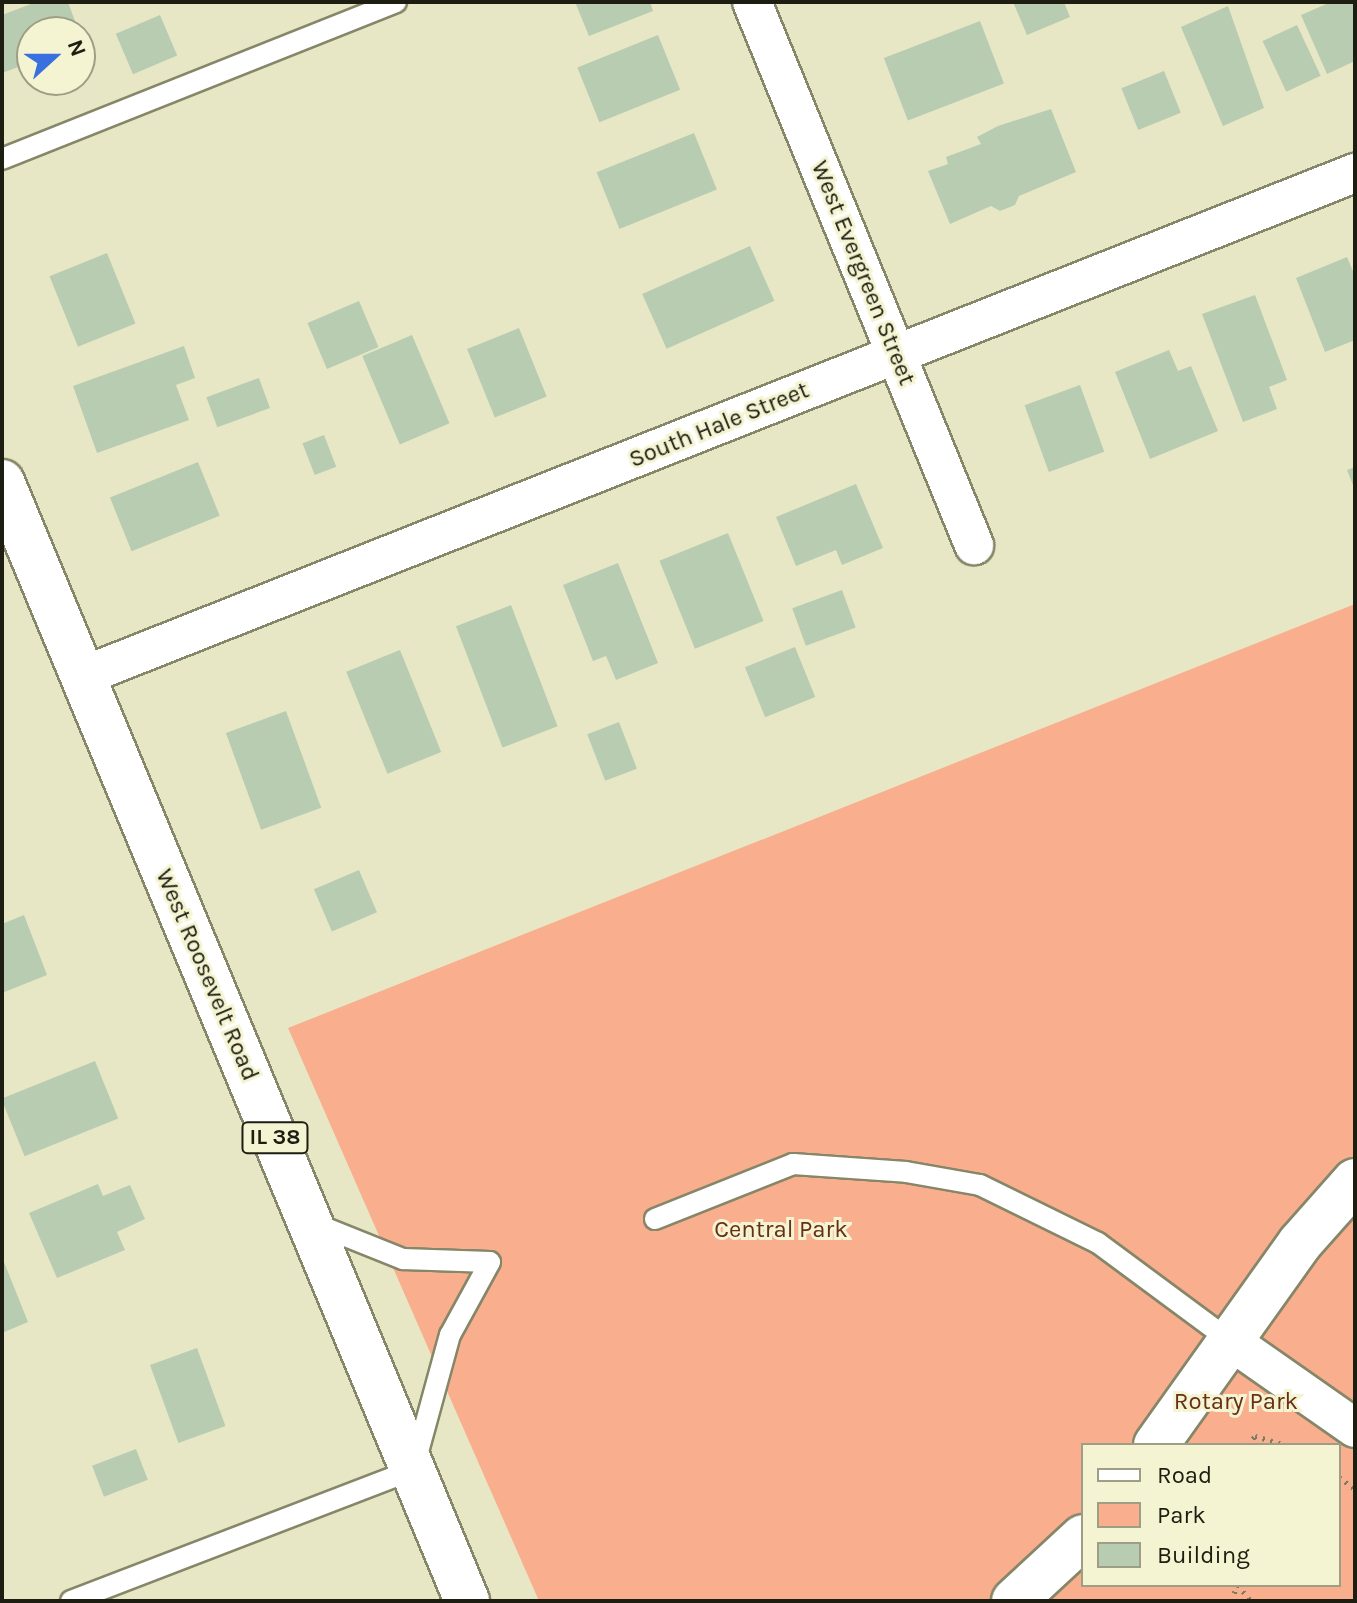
<!DOCTYPE html>
<html>
<head>
<meta charset="utf-8">
<style>
  body { margin:0 }
  #map { position:relative; width:1357px; height:1603px; overflow:hidden; background:#e7e7c6; font-family:Karla,sans-serif }
  div>[style] { position:absolute }
  .green>* { inset:0; background:#f9ae8e }
  .building>* { inset:0; background:#b8ccb1; transform-origin:0 0 }
  .path>* { height:5px; margin-top:-2.5px; transform-origin:0; background:repeating-linear-gradient(90deg,#7c7c66 0 2px,transparent 0 8px) }
  .roads { filter:drop-shadow(2px 0 #868668) drop-shadow(-2px 0 #868668) drop-shadow(0 2px #868668) drop-shadow(0 -2px #868668) }
  .lane>* { height:20px; margin:-10px; padding:0 10px; transform-origin:10px; border-radius:10px; background:#fff }
  .street>* { height:38px; margin:-19px; padding:0 19px; transform-origin:19px; border-radius:19px; background:#fff }
  .secondary>* { height:44px; margin:-22px; padding:0 22px; transform-origin:22px; border-radius:22px; background:#fff }
  .primary>* { height:44px; margin:-22px; padding:0 22px; transform-origin:22px; border-radius:22px; background:#fff }
  span { translate:-50% -50%; white-space:nowrap; text-align:center; line-height:1.15; -webkit-text-stroke:6px #f4f4d3; paint-order:stroke }
  .shield-label span { padding:2px 6px; background:#f4f4d3; border:2px solid; border-radius:6px; -webkit-text-stroke-width:0 }
  .shield-label { font-size:22px; color:#1d1d11; font-weight:700 }
  .street-label { font-size:24px; color:#1d1d11 }
  .park-label { font-size:24px; color:#673015 }
  .frame { position:absolute; inset:0; border:4px solid #1d1d11; pointer-events:none }
  .legend { position:absolute; left:1081px; top:1443px; width:260px; height:144px; box-sizing:border-box; background:#f4f4d3; border:2px solid #9e9e85; margin:0; padding:10px 14px; list-style:none; font-size:24px; color:#1d1d11 }
  .legend li { display:flex; align-items:center; gap:16px; height:40px }
  .legend b { width:40px; border:2px solid #9e9e85 }
  .north { position:absolute; left:16px; top:16px; width:80px; height:80px; box-sizing:border-box; background:#f4f4d3; border:2px solid #9e9e85; border-radius:50%; rotate:69deg; font-size:22px; font-weight:700; line-height:32px; text-align:center; color:#1d1d11 }
  .north::after { content:''; display:block; margin:auto; width:28px; height:36px; background:#396fde; clip-path:polygon(50% 0,100% 100%,50% 72%,0 100%) }
</style>
</head>
<body>
<div id="map">
  <div class="green">
    <i style="clip-path:polygon(evenodd,1355px 604px,1355px 1601px,539px 1601px,288px 1028px,1355px 604px,1083px 1445px,1339px 1445px,1339px 1585px,1083px 1585px,1083px 1445px)"></i>
  </div>
  <div class="building">
    <i style="clip-path:polygon(36px 2px,68px 2px,79px 32px,32px 32px,32px 62px,2px 73px,2px 15px)"></i>
    <i style="clip-path:polygon(575px 2px,650px 2px,653px 11px,589px 36px)"></i>
    <i style="clip-path:polygon(1013px 2px,1064px 2px,1070px 17px,1027px 35px)"></i>
    <i style="clip-path:polygon(1331px 2px,1355px 2px,1355px 61px,1327px 74px,1301px 15px)"></i>
    <i style="clip-path:polygon(1228px 6px,1264px 108px,1223px 126px,1181px 27px)"></i>
    <i style="left:160px;top:15px;width:44px;height:48px;rotate:67deg"></i>
    <i style="left:980px;top:21px;width:67px;height:103px;rotate:69deg"></i>
    <i style="left:1297px;top:25px;width:56px;height:38px;rotate:65deg"></i>
    <i style="left:658px;top:35px;width:59px;height:87px;rotate:68deg"></i>
    <i style="left:1164px;top:71px;width:45px;height:46px;rotate:68deg"></i>
    <i style="clip-path:polygon(1051px 109px,1076px 172px,1019px 196px,1015px 205px,1000px 211px,991px 206px,950px 224px,928px 171px,948px 164px,946px 157px,981px 144px,977px 137px,998px 126px)"></i>
    <i style="left:694px;top:133px;width:61px;height:105px;rotate:68deg"></i>
    <i style="left:750px;top:246px;width:60px;height:118px;rotate:66deg"></i>
    <i style="left:107px;top:253px;width:76px;height:62px;rotate:68deg"></i>
    <i style="clip-path:polygon(1347px 257px,1355px 276px,1355px 340px,1325px 352px,1296px 278px)"></i>
    <i style="clip-path:polygon(1255px 295px,1287px 380px,1269px 387px,1277px 409px,1243px 422px,1202px 314px)"></i>
    <i style="left:359px;top:301px;width:50px;height:56px;rotate:67deg"></i>
    <i style="left:519px;top:328px;width:74px;height:56px;rotate:68deg"></i>
    <i style="left:412px;top:335px;width:96px;height:54px;rotate:67deg"></i>
    <i style="clip-path:polygon(184px 346px,195px 378px,176px 385px,189px 420px,97px 453px,73px 386px)"></i>
    <i style="clip-path:polygon(1169px 350px,1178px 371px,1191px 366px,1218px 431px,1150px 459px,1115px 372px)"></i>
    <i style="left:259px;top:378px;width:32px;height:56px;rotate:70deg"></i>
    <i style="left:1080px;top:385px;width:71px;height:59px;rotate:70deg"></i>
    <i style="left:324px;top:435px;width:34px;height:23px;rotate:69deg"></i>
    <i style="left:198px;top:462px;width:58px;height:95px;rotate:68deg"></i>
    <i style="clip-path:polygon(1355px 467px,1355px 490px,1347px 470px)"></i>
    <i style="clip-path:polygon(856px 484px,883px 548px,842px 565px,836px 550px,796px 566px,776px 517px)"></i>
    <i style="left:728px;top:533px;width:95px;height:74px;rotate:68deg"></i>
    <i style="clip-path:polygon(618px 563px,658px 663px,616px 680px,606px 656px,593px 661px,563px 585px)"></i>
    <i style="left:842px;top:590px;width:40px;height:53px;rotate:70deg"></i>
    <i style="left:511px;top:605px;width:130px;height:59px;rotate:69deg"></i>
    <i style="left:795px;top:647px;width:54px;height:54px;rotate:68deg"></i>
    <i style="left:400px;top:650px;width:110px;height:58px;rotate:68deg"></i>
    <i style="left:286px;top:711px;width:103px;height:64px;rotate:70deg"></i>
    <i style="left:619px;top:722px;width:50px;height:34px;rotate:69deg"></i>
    <i style="left:359px;top:870px;width:46px;height:49px;rotate:67deg"></i>
    <i style="clip-path:polygon(24px 915px,47px 975px,2px 993px,2px 924px)"></i>
    <i style="left:95px;top:1061px;width:62px;height:101px;rotate:68deg"></i>
    <i style="clip-path:polygon(98px 1184px,103px 1196px,130px 1185px,145px 1219px,117px 1232px,125px 1250px,57px 1278px,29px 1213px)"></i>
    <i style="clip-path:polygon(2px 1257px,28px 1322px,2px 1333px)"></i>
    <i style="left:197px;top:1348px;width:83px;height:50px;rotate:70deg"></i>
    <i style="left:136px;top:1449px;width:33px;height:47px;rotate:69deg"></i>
  </div>
  <div class="path">
    <i style="left:1248px;top:1445px;width:11px;rotate:-52deg"></i>
    <i style="left:1255px;top:1436px;width:32px;rotate:16deg"></i>
    <i style="left:1339px;top:1477px;width:20px;rotate:37deg"></i>
    <i style="left:1238px;top:1585px;width:21px;rotate:51deg"></i>
    <i style="left:1234px;top:1601px;width:16px;rotate:-86deg"></i>
  </div>
  <div class="roads">
    <div class="lane">
      <i style="left:2px;top:159px;width:424px;rotate:-21.7deg"></i>
      <i style="left:655px;top:1219px;width:149px;rotate:-21.7deg"></i>
      <i style="left:793px;top:1164px;width:113px;rotate:4deg"></i>
      <i style="left:906px;top:1172px;width:75px;rotate:10deg"></i>
      <i style="left:980px;top:1185px;width:131px;rotate:26.2deg"></i>
      <i style="left:1098px;top:1243px;width:167px;rotate:36.5deg"></i>
      <i style="left:318px;top:1225px;width:92px;rotate:21.8deg"></i>
      <i style="left:403px;top:1259px;width:87px;rotate:2deg"></i>
      <i style="left:71px;top:1601px;width:366px;rotate:-21deg"></i>
      <i style="left:413px;top:1470px;width:140px;rotate:-74.7deg"></i>
      <i style="left:450px;top:1335px;width:83px;rotate:-61.3deg"></i>
    </div>
    <div class="street">
      <i style="left:752px;top:2px;width:587px;rotate:67.76deg"></i>
      <i style="left:83px;top:676px;width:1368px;rotate:-21.58deg"></i>
      <i style="left:1232px;top:1342px;width:150px;rotate:35deg"></i>
    </div>
    <div class="secondary">
      <i style="left:1156px;top:1445px;width:248px;rotate:-54.5deg"></i>
      <i style="left:1300px;top:1243px;width:83px;rotate:-48.4deg"></i>
      <i style="left:1014px;top:1601px;width:94px;rotate:-42.8deg"></i>
    </div>
    <div class="primary">
      <i style="left:2px;top:482px;width:1212px;rotate:67.43deg"></i>
    </div>
  </div>
  <div class="shield-label">
    <span style="left:275px;top:1138px">IL 38</span>
  </div>
  <div class="street-label">
    <span style="left:863px;top:273px;rotate:68deg">West Evergreen Street</span>
    <span style="left:719px;top:425px;rotate:-22deg">South Hale Street</span>
    <span style="left:207px;top:975px;rotate:67deg">West Roosevelt Road</span>
  </div>
  <div class="park-label">
    <span style="left:781px;top:1230px">Central Park</span>
    <span style="left:1236px;top:1402px">Rotary Park</span>
  </div>
  <div class="frame"></div>
  <ul class="legend">
  <li><b style="height:10px;background:#fff"></b>Road</li>
  <li><b style="height:22px;background:#f9ae8e"></b>Park</li>
  <li><b style="height:22px;background:#b8ccb1"></b>Building</li>
  </ul>
  <div class="north">N</div>
</div>
</body>
</html>
